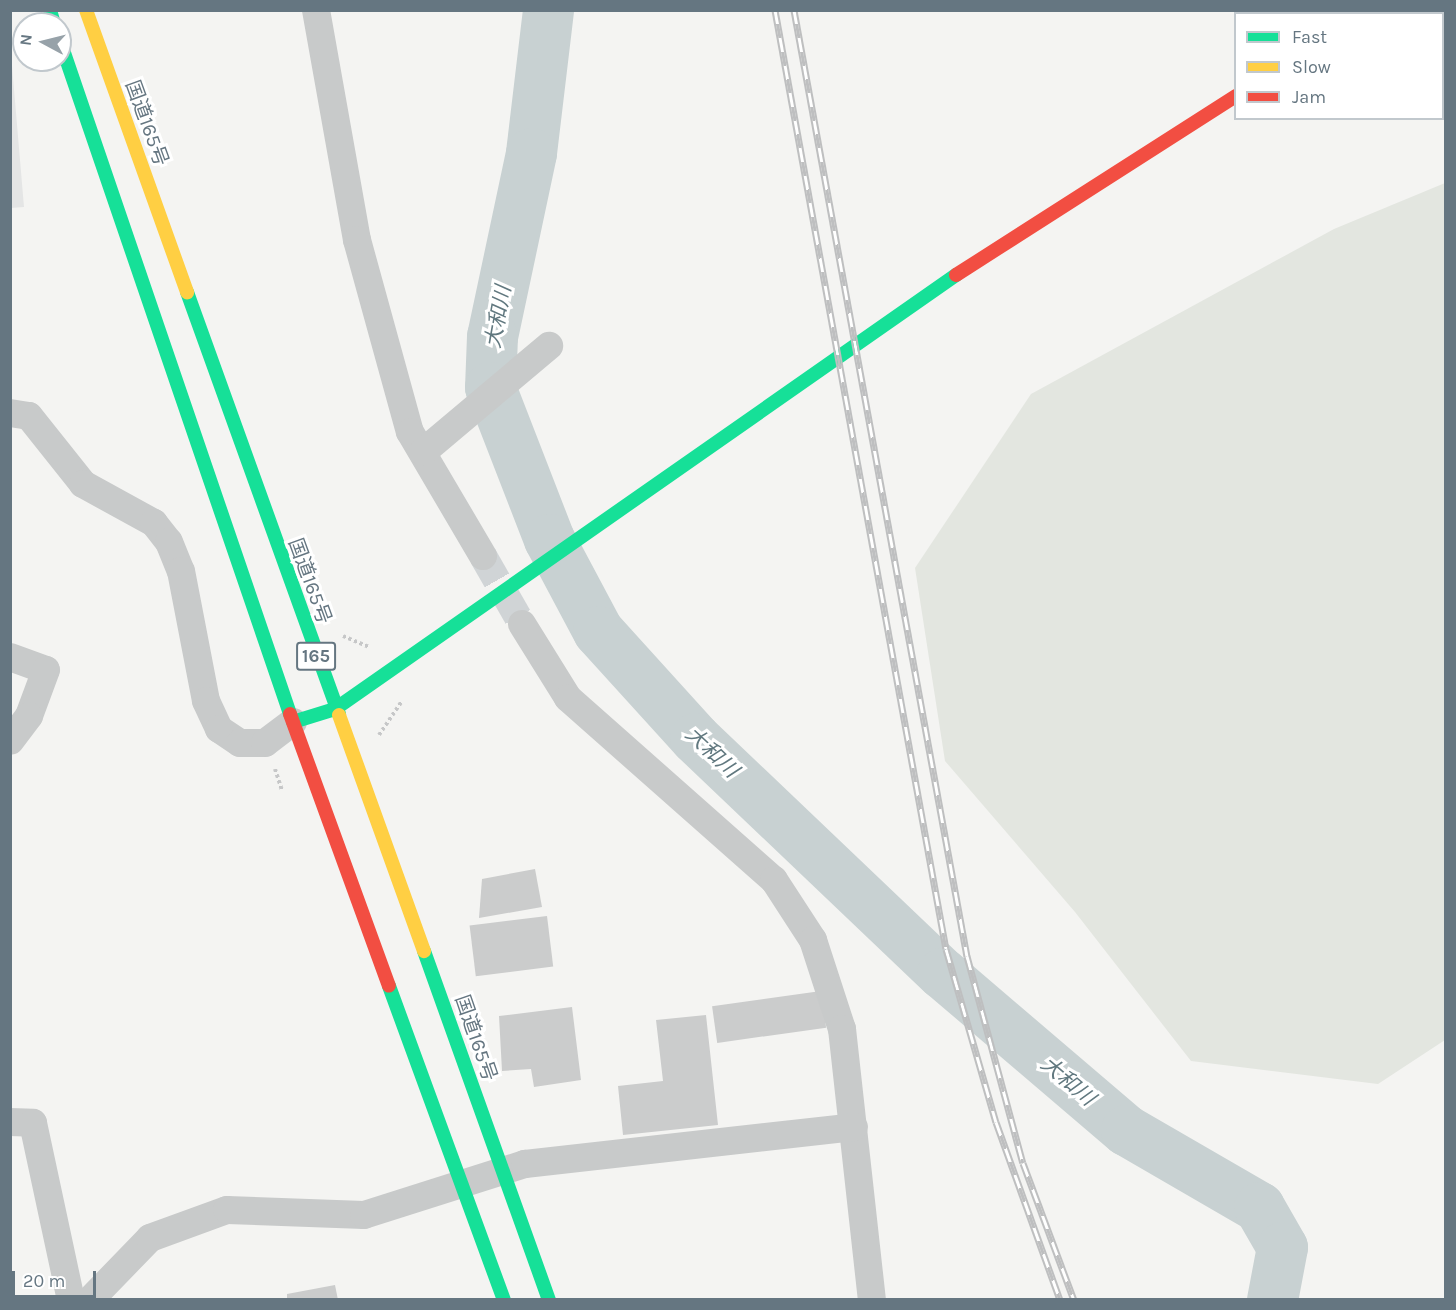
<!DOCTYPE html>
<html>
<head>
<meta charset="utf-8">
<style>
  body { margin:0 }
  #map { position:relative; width:1456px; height:1310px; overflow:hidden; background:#f4f4f2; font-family:Karla,"Noto Sans JP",sans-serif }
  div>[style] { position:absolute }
  .built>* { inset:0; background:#e4e5e5 }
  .green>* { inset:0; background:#e3e6e0 }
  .river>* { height:51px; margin:-25.5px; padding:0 25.5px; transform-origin:25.5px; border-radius:25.5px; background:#c8d1d2 }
  .building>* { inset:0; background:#cbcccc; transform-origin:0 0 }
  .street-tunnel>* { height:28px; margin-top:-14px; transform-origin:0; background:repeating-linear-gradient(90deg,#d0d4d6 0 28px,transparent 0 42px) }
  .path>* { height:4px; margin-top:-2px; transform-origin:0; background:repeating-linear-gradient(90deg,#c6c7c8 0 3px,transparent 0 6px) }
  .street>* { height:28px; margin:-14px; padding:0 14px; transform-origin:14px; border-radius:14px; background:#c8caca }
  .fast>* { height:14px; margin:-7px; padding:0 7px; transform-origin:7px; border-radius:7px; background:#16e098 }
  .slow>* { height:14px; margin:-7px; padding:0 7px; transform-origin:7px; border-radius:7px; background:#ffcf43 }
  .jam>* { height:14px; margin:-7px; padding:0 7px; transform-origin:7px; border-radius:7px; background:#f24e42 }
  .rail>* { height:7px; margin-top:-3.5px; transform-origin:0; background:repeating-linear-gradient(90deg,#fff 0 14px,#bebfc0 0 28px); box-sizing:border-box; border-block:2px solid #bebfc0 }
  span { translate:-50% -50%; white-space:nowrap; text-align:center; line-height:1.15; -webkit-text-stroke:6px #fff; paint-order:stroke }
  .shield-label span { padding:2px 4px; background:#fff; border:2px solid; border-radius:4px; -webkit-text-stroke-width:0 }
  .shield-label { font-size:18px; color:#657681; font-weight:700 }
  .street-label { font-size:20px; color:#657681 }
  .water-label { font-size:21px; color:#61787f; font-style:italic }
  .frame { position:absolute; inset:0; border:12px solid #657681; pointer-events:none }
  .legend { position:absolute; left:1234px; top:12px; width:210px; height:108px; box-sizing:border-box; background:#fff; border:2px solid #c1c8cd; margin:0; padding:8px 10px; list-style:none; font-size:18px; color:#657681 }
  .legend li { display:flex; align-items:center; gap:12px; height:30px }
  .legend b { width:30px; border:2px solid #c1c8cd }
  .north { position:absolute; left:12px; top:12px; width:60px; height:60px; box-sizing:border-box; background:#fff; border:2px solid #c1c8cd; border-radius:50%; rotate:277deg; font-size:16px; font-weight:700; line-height:24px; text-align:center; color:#657681 }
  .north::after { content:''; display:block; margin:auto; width:21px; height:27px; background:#97a2a9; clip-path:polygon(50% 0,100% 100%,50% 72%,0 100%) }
  .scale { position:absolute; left:12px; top:1271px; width:84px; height:27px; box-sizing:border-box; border:3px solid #657681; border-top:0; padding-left:8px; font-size:18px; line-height:21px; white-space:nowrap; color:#657681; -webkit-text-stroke:4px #fff; paint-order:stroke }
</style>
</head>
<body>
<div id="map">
  <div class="built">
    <i style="clip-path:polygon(11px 54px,24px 207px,11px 208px,10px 208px)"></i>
  </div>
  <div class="green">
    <i style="clip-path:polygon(1445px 183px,1445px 1040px,1378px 1084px,1191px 1061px,1075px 912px,945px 761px,915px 568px,1031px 394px,1334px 229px)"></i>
  </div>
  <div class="river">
    <i style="left:548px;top:10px;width:144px;rotate:96.8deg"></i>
    <i style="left:531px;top:153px;width:187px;rotate:102deg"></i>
    <i style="left:492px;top:336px;width:51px;rotate:92.2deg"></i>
    <i style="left:490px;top:387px;width:163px;rotate:68.8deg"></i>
    <i style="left:549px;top:539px;width:104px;rotate:62deg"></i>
    <i style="left:598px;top:631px;width:144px;rotate:47.8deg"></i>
    <i style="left:695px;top:738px;width:341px;rotate:43.6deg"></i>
    <i style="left:942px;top:973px;width:242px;rotate:40.5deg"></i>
    <i style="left:1126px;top:1130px;width:154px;rotate:30.1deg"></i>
    <i style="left:1259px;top:1207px;width:46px;rotate:60.1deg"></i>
    <i style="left:1282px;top:1247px;width:54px;rotate:100.7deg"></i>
  </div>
  <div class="building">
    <i style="clip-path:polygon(535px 869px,542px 907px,479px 918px,482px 879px)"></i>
    <i style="left:547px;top:916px;width:51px;height:78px;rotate:83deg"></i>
    <i style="left:821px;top:991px;width:37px;height:110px;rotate:82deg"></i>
    <i style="clip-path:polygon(572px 1007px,581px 1080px,534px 1087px,531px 1069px,502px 1071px,499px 1016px)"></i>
    <i style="clip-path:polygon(706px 1015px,718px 1125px,623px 1135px,618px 1086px,663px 1081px,656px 1020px)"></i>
    <i style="clip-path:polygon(335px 1285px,338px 1300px,287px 1300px,287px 1294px)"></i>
  </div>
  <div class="street-tunnel">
    <i style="left:483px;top:556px;width:78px;rotate:60.2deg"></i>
  </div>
  <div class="path">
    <i style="left:1313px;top:14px;width:6px;rotate:-39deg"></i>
    <i style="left:1407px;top:14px;width:6px;rotate:-39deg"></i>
    <i style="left:343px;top:636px;width:28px;rotate:23deg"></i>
    <i style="left:379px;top:735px;width:40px;rotate:-56deg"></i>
    <i style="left:275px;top:769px;width:22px;rotate:72deg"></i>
  </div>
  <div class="street">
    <i style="left:316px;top:10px;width:234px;rotate:79.9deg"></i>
    <i style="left:357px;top:240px;width:199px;rotate:74.6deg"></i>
    <i style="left:410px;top:432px;width:144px;rotate:59.5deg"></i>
    <i style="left:10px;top:413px;width:19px;rotate:9deg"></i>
    <i style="left:29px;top:416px;width:87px;rotate:51.5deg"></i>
    <i style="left:83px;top:484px;width:81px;rotate:28.8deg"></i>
    <i style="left:154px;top:523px;width:24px;rotate:52deg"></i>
    <i style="left:169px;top:542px;width:31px;rotate:68deg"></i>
    <i style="left:181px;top:571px;width:132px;rotate:79.1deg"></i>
    <i style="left:206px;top:701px;width:31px;rotate:65deg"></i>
    <i style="left:219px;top:729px;width:25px;rotate:34deg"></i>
    <i style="left:240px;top:743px;width:25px"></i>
    <i style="left:265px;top:743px;width:35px;rotate:-37deg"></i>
    <i style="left:423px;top:452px;width:165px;rotate:-40.1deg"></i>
    <i style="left:522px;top:624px;width:87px;rotate:58.1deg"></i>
    <i style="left:568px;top:698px;width:275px;rotate:41.5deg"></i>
    <i style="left:774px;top:880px;width:72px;rotate:57deg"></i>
    <i style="left:813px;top:940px;width:94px;rotate:72deg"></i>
    <i style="left:842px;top:1029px;width:273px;rotate:83.7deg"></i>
    <i style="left:10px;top:657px;width:38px;rotate:20deg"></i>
    <i style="left:46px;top:670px;width:49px;rotate:110.3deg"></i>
    <i style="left:29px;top:716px;width:31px;rotate:127deg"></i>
    <i style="left:10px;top:1122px;width:23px;rotate:2deg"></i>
    <i style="left:33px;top:1123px;width:181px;rotate:77.9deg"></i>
    <i style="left:90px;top:1300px;width:86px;rotate:-45.9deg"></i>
    <i style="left:150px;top:1238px;width:82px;rotate:-20deg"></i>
    <i style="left:227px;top:1210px;width:137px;rotate:2.1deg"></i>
    <i style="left:364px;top:1215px;width:169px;rotate:-17.6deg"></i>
    <i style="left:525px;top:1164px;width:331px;rotate:-6.4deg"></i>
  </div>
  <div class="fast">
    <i style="left:50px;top:10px;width:15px;rotate:74deg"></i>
    <i style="left:1359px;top:14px;width:6px;rotate:-45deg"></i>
    <i style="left:60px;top:41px;width:711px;rotate:71.13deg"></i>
    <i style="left:187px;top:292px;width:449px;rotate:70.2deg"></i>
    <i style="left:293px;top:722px;width:44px;rotate:-17.2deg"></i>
    <i style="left:335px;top:709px;width:758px;rotate:-34.95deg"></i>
    <i style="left:424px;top:951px;width:371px;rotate:70.3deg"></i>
    <i style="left:389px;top:986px;width:334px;rotate:69.9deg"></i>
  </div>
  <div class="slow">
    <i style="left:86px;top:10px;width:300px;rotate:70.3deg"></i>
    <i style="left:339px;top:715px;width:251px;rotate:70.2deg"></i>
  </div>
  <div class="jam">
    <i style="left:956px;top:275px;width:332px;rotate:-32.6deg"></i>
    <i style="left:290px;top:714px;width:289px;rotate:70deg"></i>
  </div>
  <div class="rail">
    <i style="left:775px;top:10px;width:954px;rotate:79.68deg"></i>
    <i style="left:946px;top:949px;width:180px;rotate:73.9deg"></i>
    <i style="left:996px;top:1122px;width:189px;rotate:70.2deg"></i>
    <i style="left:794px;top:10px;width:962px;rotate:79.64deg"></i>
    <i style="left:967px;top:956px;width:214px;rotate:74.9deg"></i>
    <i style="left:1023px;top:1163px;width:146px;rotate:69.6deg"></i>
  </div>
  <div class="shield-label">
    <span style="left:316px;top:656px">165</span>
  </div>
  <div class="street-label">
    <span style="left:147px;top:123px;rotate:70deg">国道165号</span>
    <span style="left:310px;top:581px;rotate:70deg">国道165号</span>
    <span style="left:476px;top:1038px;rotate:71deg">国道165号</span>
  </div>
  <div class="water-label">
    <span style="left:498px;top:317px;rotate:-80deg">大和川</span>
    <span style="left:712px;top:752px;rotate:43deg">大和川</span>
    <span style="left:1068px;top:1081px;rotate:40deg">大和川</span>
  </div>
  <div class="frame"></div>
  <ul class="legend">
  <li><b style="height:8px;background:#16e098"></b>Fast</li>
  <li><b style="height:8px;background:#ffcf43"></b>Slow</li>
  <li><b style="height:8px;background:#f24e42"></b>Jam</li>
  </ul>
  <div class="north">N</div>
  <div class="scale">20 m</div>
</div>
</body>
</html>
